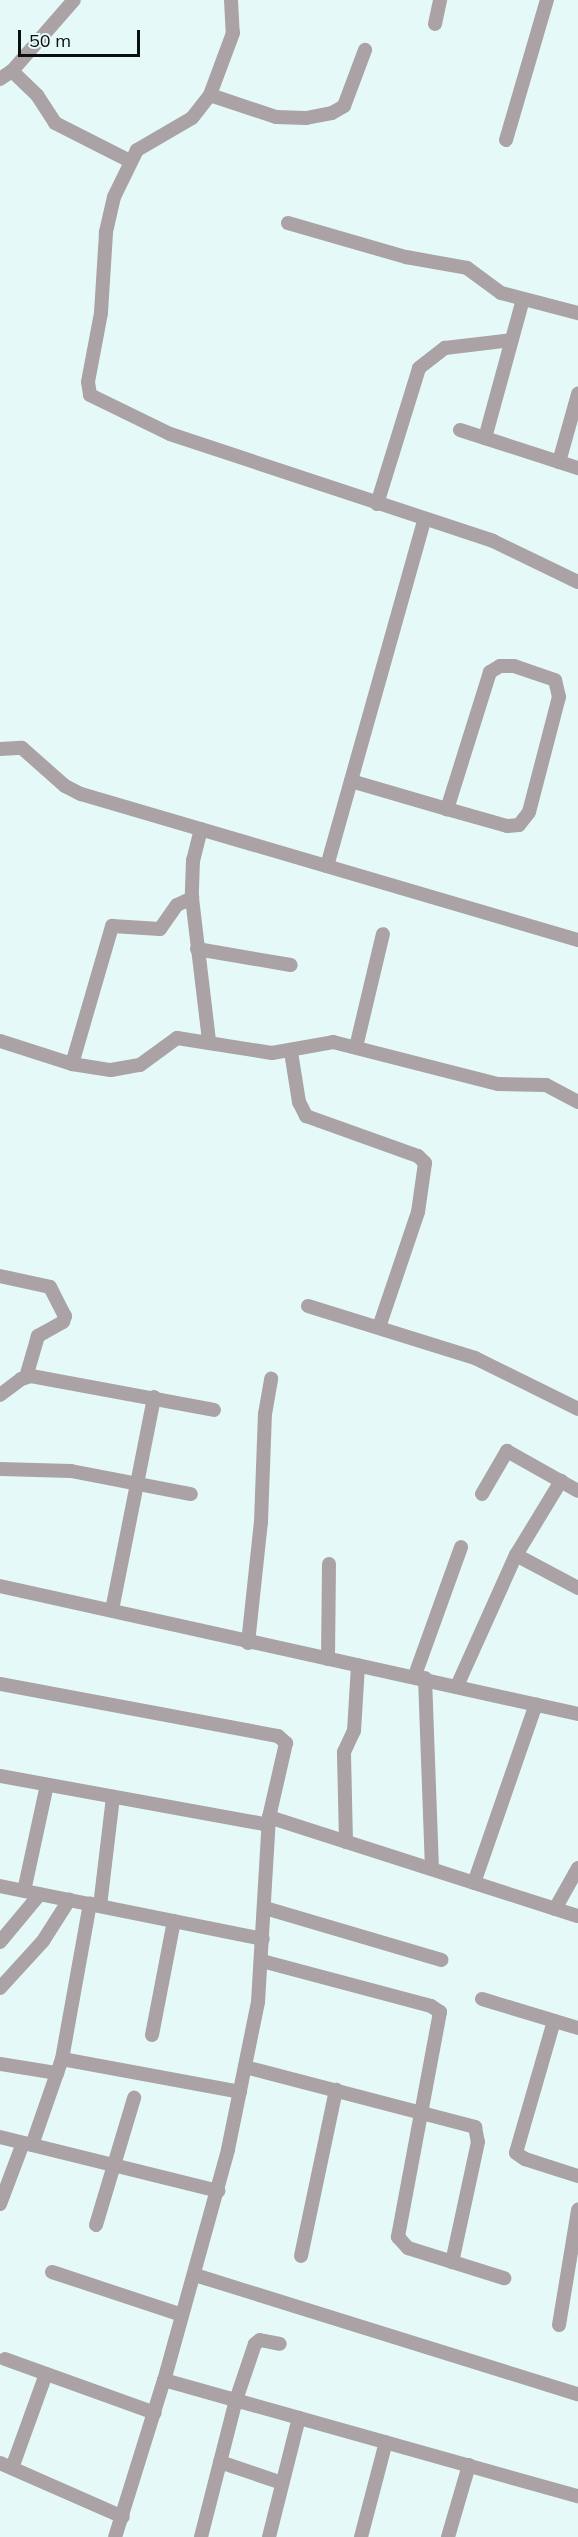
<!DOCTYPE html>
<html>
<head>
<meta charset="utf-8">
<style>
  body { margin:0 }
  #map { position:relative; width:578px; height:2537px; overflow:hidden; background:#e5faf8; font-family:Mulish,sans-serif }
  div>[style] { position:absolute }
  .minor>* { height:14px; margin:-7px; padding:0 7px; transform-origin:7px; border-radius:7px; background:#aaa2a5 }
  span { translate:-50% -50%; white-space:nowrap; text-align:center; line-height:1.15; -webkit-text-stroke:4.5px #e5faf8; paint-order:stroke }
  .scale { position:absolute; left:18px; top:30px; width:122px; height:27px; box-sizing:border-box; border:3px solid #09100f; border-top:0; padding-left:8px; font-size:18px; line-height:21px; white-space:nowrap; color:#09100f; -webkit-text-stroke:4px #e5faf8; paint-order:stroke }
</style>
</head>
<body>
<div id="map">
  <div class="minor">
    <i style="left:231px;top:0;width:33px;rotate:87deg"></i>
    <i style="left:233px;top:33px;width:66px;rotate:110.4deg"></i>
    <i style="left:210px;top:95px;width:29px;rotate:128deg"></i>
    <i style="left:192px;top:118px;width:64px;rotate:149.8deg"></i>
    <i style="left:137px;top:150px;width:52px;rotate:116.1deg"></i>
    <i style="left:114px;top:197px;width:37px;rotate:103deg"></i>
    <i style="left:106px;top:233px;width:80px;rotate:93.6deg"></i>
    <i style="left:101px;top:313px;width:70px;rotate:100.7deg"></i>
    <i style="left:88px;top:382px;width:13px;rotate:81deg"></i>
    <i style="left:90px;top:395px;width:89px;rotate:26deg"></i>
    <i style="left:170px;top:434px;width:340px;rotate:18.3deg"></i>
    <i style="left:493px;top:541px;width:94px;rotate:25.8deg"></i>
    <i style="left:435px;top:24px;width:25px;rotate:-78deg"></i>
    <i style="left:12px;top:71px;width:35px;rotate:44deg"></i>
    <i style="left:37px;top:95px;width:33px;rotate:57deg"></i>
    <i style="left:55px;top:123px;width:84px;rotate:26.9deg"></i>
    <i style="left:0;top:79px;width:14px;rotate:-34deg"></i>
    <i style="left:12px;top:71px;width:94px;rotate:-48.9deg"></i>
    <i style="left:210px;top:95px;width:70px;rotate:18.4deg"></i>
    <i style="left:276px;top:117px;width:30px;rotate:2deg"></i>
    <i style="left:306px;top:118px;width:26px;rotate:-11deg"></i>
    <i style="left:332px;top:113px;width:14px;rotate:-30deg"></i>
    <i style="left:344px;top:106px;width:60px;rotate:-69.4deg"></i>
    <i style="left:506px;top:140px;width:146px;rotate:-73.7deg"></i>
    <i style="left:288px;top:223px;width:123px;rotate:16.1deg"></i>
    <i style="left:406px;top:257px;width:62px;rotate:10.2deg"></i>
    <i style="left:467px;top:268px;width:42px;rotate:36.3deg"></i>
    <i style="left:501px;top:293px;width:80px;rotate:14.6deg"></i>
    <i style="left:460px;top:430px;width:124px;rotate:17.9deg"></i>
    <i style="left:485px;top:438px;width:144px;rotate:-74.7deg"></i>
    <i style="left:559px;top:462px;width:71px;rotate:-74.4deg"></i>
    <i style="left:377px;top:504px;width:142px;rotate:-72.8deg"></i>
    <i style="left:419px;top:368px;width:33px;rotate:-38deg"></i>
    <i style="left:445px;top:348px;width:67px;rotate:-6.8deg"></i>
    <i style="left:0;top:749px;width:22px;rotate:-3deg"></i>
    <i style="left:22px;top:748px;width:57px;rotate:41.5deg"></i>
    <i style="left:65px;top:786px;width:18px;rotate:27deg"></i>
    <i style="left:81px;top:794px;width:518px;rotate:16.37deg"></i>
    <i style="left:351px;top:781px;width:100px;rotate:16.3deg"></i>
    <i style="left:447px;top:809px;width:62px;rotate:15.8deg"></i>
    <i style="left:507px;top:826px;width:12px;rotate:-5deg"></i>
    <i style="left:519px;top:825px;width:16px;rotate:-52deg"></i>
    <i style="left:529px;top:812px;width:119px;rotate:-75.4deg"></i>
    <i style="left:559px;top:697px;width:17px;rotate:-103deg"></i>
    <i style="left:555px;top:680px;width:43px;rotate:-161.1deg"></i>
    <i style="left:514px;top:666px;width:14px;rotate:180deg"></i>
    <i style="left:500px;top:666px;width:12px;rotate:149deg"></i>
    <i style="left:490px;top:672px;width:144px;rotate:107.4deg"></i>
    <i style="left:201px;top:829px;width:32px;rotate:104deg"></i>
    <i style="left:193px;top:860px;width:38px;rotate:92deg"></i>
    <i style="left:192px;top:898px;width:143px;rotate:83.2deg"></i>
    <i style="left:327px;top:866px;width:358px;rotate:-74.3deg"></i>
    <i style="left:197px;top:949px;width:95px;rotate:9.7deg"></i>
    <i style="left:0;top:1041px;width:76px;rotate:17.7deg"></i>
    <i style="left:72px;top:1064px;width:39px;rotate:9deg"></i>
    <i style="left:111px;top:1070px;width:29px;rotate:-10deg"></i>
    <i style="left:140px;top:1065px;width:46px;rotate:-36.1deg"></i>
    <i style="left:177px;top:1038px;width:96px;rotate:9deg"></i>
    <i style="left:272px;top:1053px;width:62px;rotate:-10.2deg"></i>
    <i style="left:333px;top:1042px;width:170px;rotate:14.3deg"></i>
    <i style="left:498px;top:1084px;width:48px;rotate:1.2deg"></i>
    <i style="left:546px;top:1085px;width:36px;rotate:28deg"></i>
    <i style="left:356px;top:1047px;width:116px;rotate:-76.6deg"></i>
    <i style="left:291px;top:1052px;width:51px;rotate:80.9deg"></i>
    <i style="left:299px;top:1102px;width:16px;rotate:63deg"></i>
    <i style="left:306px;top:1116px;width:119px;rotate:19.7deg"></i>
    <i style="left:418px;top:1156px;width:10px;rotate:45deg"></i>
    <i style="left:425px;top:1163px;width:49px;rotate:98.1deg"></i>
    <i style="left:418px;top:1212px;width:121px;rotate:108.7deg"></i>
    <i style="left:72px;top:1064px;width:144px;rotate:-73.8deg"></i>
    <i style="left:112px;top:926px;width:48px;rotate:3.6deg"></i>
    <i style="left:160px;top:929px;width:29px;rotate:-55deg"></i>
    <i style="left:177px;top:905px;width:17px;rotate:-25deg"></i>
    <i style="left:0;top:1276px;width:51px;rotate:12.4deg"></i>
    <i style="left:50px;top:1287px;width:33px;rotate:63deg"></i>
    <i style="left:65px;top:1316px;width:6px;rotate:108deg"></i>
    <i style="left:63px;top:1322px;width:29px;rotate:151deg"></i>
    <i style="left:38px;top:1336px;width:43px;rotate:106.3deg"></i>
    <i style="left:308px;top:1306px;width:175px;rotate:17.3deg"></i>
    <i style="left:475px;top:1358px;width:115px;rotate:26.3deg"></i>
    <i style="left:0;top:1395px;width:26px;rotate:-37deg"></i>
    <i style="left:21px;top:1379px;width:10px;rotate:-17deg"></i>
    <i style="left:31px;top:1376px;width:186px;rotate:10.5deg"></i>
    <i style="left:0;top:1469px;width:71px;rotate:1.6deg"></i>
    <i style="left:71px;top:1471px;width:122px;rotate:10.9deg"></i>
    <i style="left:482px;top:1494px;width:50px;rotate:-59.8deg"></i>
    <i style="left:507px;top:1451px;width:81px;rotate:29.4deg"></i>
    <i style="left:516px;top:1555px;width:70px;rotate:28deg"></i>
    <i style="left:0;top:1586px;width:592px;rotate:12.49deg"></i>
    <i style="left:112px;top:1610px;width:217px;rotate:-78.8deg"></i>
    <i style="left:248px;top:1643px;width:122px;rotate:-83.9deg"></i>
    <i style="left:261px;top:1522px;width:108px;rotate:-87.9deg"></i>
    <i style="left:265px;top:1414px;width:36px;rotate:-80deg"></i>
    <i style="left:328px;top:1659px;width:95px;rotate:-89.4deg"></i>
    <i style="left:415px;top:1675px;width:136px;rotate:-70.2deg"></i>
    <i style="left:425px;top:1678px;width:191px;rotate:87.9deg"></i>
    <i style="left:0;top:1684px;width:283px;rotate:10.6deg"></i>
    <i style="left:278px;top:1736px;width:11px;rotate:41deg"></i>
    <i style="left:286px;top:1743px;width:76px;rotate:102.9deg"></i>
    <i style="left:269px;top:1817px;width:185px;rotate:93.4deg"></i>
    <i style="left:258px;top:2002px;width:151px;rotate:101.5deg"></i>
    <i style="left:228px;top:2150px;width:239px;rotate:105.5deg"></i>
    <i style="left:164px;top:2380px;width:164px;rotate:107.3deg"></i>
    <i style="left:457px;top:1686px;width:144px;rotate:-65.8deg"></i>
    <i style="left:516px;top:1555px;width:87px;rotate:-58.7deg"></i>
    <i style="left:0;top:1776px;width:273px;rotate:10.3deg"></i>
    <i style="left:269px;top:1817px;width:324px;rotate:17.8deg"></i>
    <i style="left:346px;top:1842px;width:90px;rotate:-91.3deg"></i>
    <i style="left:344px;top:1752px;width:23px;rotate:-65deg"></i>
    <i style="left:354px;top:1731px;width:66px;rotate:-86.5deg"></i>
    <i style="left:474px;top:1883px;width:189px;rotate:-70.9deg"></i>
    <i style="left:0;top:1886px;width:268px;rotate:11.4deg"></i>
    <i style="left:24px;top:1891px;width:108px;rotate:-77.8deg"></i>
    <i style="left:100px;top:1906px;width:110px;rotate:-83.2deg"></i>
    <i style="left:265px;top:1908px;width:184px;rotate:16.4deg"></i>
    <i style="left:555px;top:1909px;width:47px;rotate:-60.7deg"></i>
    <i style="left:0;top:1942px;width:62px;rotate:-50.2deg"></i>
    <i style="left:262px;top:1961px;width:175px;rotate:14.9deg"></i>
    <i style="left:431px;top:2006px;width:11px;rotate:34deg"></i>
    <i style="left:440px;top:2012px;width:229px;rotate:100.6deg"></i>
    <i style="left:398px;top:2237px;width:15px;rotate:48deg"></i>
    <i style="left:408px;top:2248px;width:101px;rotate:17.4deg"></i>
    <i style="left:0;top:1988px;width:64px;rotate:-47.5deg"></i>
    <i style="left:43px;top:1941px;width:49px;rotate:-57.6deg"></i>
    <i style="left:482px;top:1999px;width:100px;rotate:16.8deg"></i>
    <i style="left:554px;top:2021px;width:137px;rotate:106.1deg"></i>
    <i style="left:516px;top:2153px;width:11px;rotate:34deg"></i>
    <i style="left:525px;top:2159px;width:56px;rotate:17.8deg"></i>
    <i style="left:152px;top:2035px;width:116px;rotate:-79.1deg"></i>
    <i style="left:62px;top:2059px;width:181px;rotate:10.5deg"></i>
    <i style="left:0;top:2064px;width:58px;rotate:9deg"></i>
    <i style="left:245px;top:2067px;width:238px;rotate:14.6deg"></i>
    <i style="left:475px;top:2127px;width:15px;rotate:79deg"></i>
    <i style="left:478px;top:2142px;width:123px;rotate:102.2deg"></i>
    <i style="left:0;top:2137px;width:225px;rotate:13.9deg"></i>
    <i style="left:32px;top:2145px;width:91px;rotate:-70.8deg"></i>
    <i style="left:62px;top:2059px;width:158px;rotate:-79.8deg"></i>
    <i style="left:0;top:2204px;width:65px;rotate:-69.3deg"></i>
    <i style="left:96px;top:2225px;width:133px;rotate:-73.3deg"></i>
    <i style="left:301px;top:2256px;width:170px;rotate:-78.1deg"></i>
    <i style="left:52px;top:2272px;width:137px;rotate:18.3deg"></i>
    <i style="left:195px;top:2275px;width:401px;rotate:17.3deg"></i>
    <i style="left:559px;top:2325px;width:117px;rotate:-80.6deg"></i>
    <i style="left:5px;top:2359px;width:159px;rotate:19.8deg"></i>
    <i style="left:164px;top:2380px;width:430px;rotate:15.7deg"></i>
    <i style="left:220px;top:2462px;width:65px;rotate:18.7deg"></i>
    <i style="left:0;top:2463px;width:134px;rotate:23.7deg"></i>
    <i style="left:12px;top:2468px;width:100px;rotate:-70.1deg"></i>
    <i style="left:201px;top:2537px;width:141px;rotate:-75.7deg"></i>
    <i style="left:236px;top:2400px;width:59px;rotate:-71.3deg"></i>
    <i style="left:255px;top:2344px;width:6px;rotate:-39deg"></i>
    <i style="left:260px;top:2340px;width:20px;rotate:11deg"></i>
    <i style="left:269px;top:2537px;width:123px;rotate:-75.9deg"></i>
    <i style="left:361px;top:2537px;width:98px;rotate:-75.3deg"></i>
    <i style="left:448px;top:2537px;width:75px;rotate:-73.7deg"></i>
  </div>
  <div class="scale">50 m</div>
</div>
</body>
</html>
